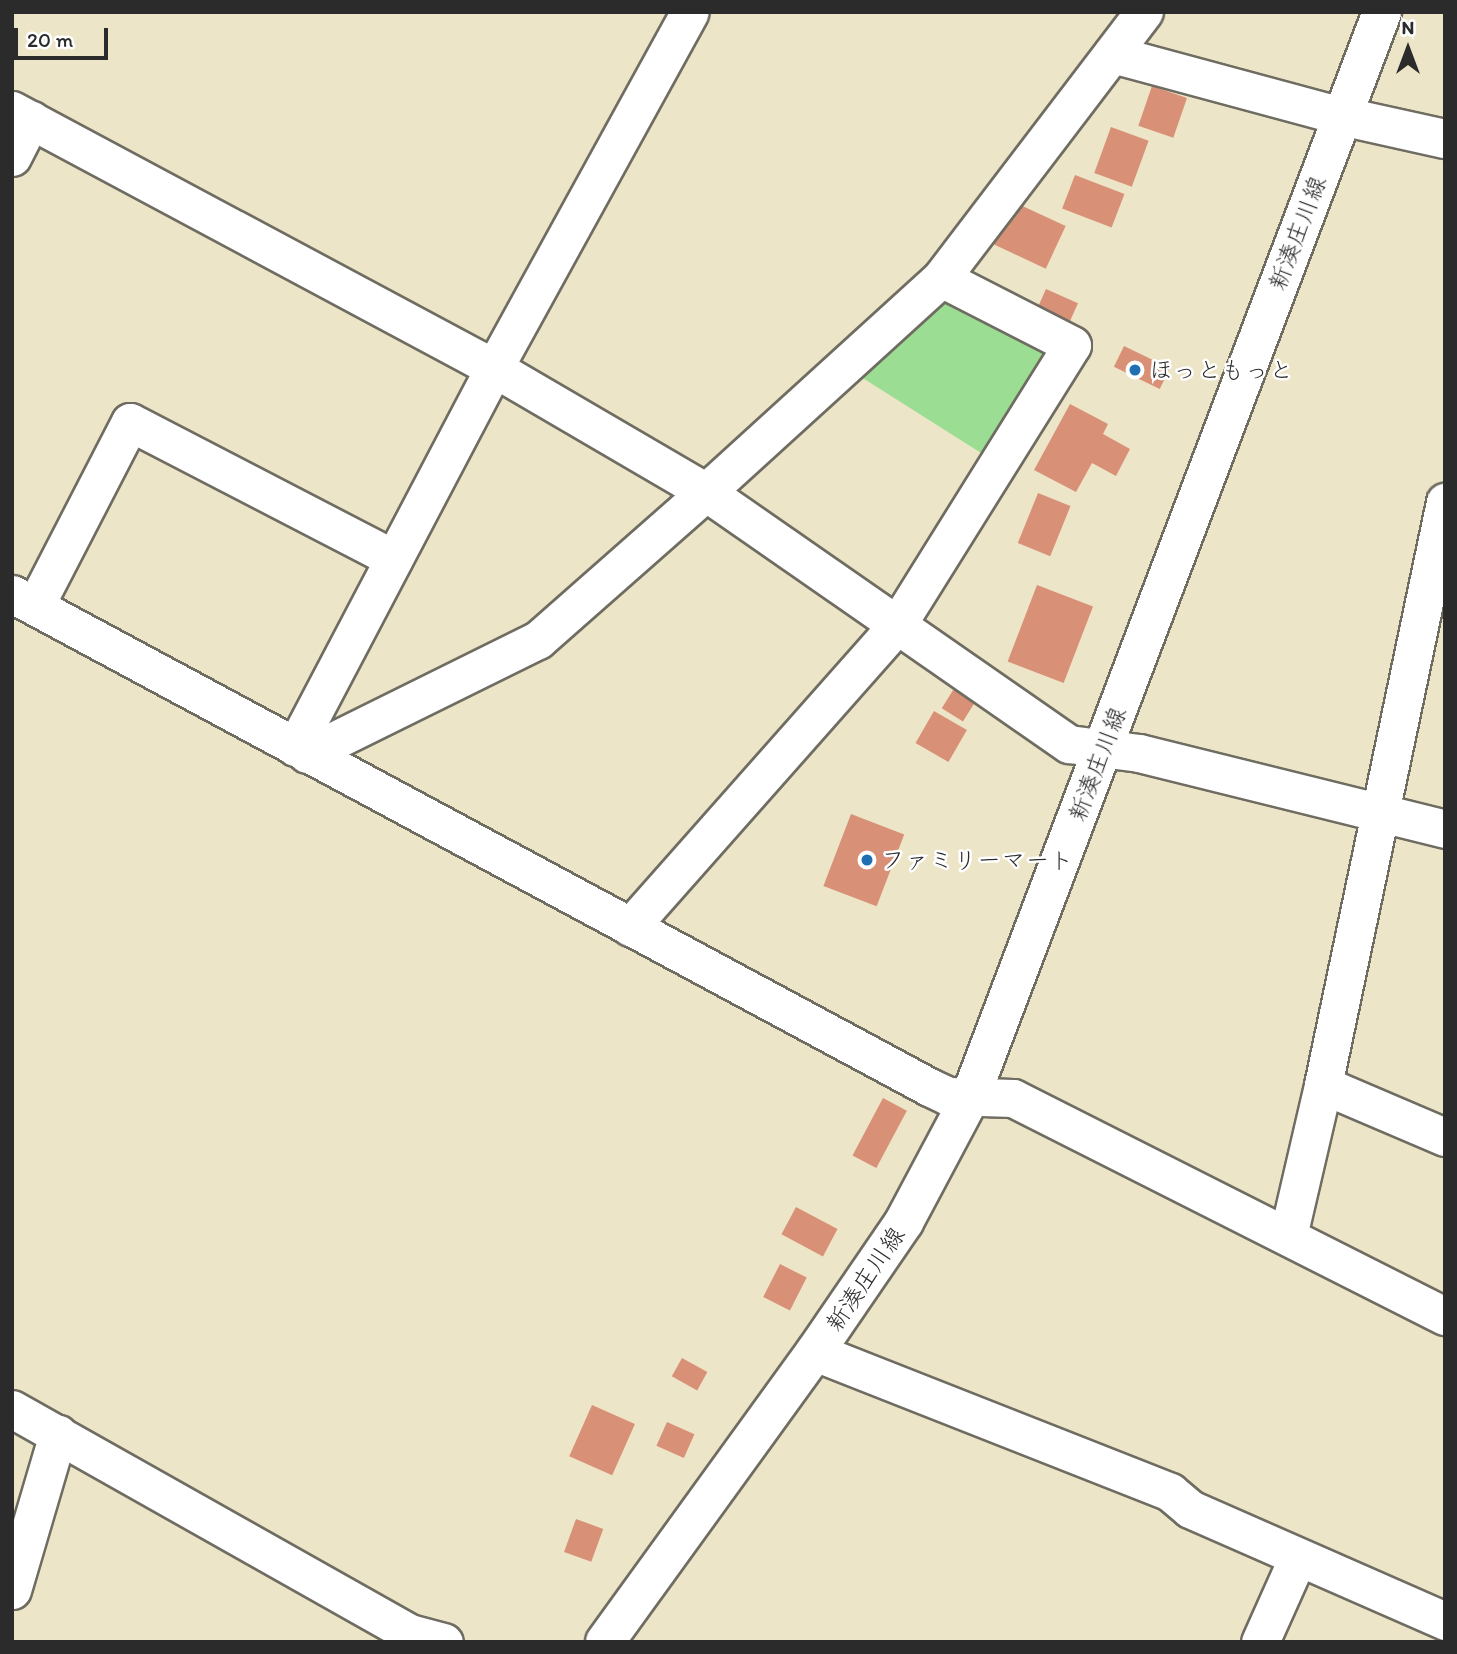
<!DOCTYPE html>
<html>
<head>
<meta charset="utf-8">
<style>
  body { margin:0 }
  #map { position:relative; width:1457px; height:1654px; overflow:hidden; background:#ede5c7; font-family:Itim,"Klee One",sans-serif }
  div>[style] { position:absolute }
  .green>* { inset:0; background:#9cdd94 }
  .building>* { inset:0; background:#d89177; transform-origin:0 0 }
  .roads { filter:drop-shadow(2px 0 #6f6c62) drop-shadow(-2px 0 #6f6c62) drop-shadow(0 2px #6f6c62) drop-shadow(0 -2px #6f6c62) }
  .minor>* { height:37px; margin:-18.5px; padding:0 18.5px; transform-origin:18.5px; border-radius:18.5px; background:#fff }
  .major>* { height:38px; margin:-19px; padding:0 19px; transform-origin:19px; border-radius:19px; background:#fff }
  .dots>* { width:19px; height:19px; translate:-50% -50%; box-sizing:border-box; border:4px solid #fff; border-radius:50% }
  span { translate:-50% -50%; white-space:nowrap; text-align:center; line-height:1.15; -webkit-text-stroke:5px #fff; paint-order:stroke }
  .street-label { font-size:24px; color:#2b2b2b }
  .poi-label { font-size:24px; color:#2b2b2b }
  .left { translate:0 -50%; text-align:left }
  .frame { position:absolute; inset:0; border:14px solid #2b2b2b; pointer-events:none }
  .north { position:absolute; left:1373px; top:14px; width:70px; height:70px; -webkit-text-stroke:5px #fff; paint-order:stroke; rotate:0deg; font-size:19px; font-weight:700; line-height:28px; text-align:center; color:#2b2b2b }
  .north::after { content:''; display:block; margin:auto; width:24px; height:32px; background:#2b2b2b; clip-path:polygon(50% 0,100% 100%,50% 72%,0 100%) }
  .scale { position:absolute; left:14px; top:28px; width:94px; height:32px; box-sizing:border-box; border:4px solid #2b2b2b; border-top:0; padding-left:9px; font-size:21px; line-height:24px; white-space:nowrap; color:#2b2b2b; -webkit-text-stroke:5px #fff; paint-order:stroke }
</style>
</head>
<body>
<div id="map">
  <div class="green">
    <i style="clip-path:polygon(938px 291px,1063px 355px,989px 458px,850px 370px)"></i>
  </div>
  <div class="building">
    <i style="left:1152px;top:86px;width:37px;height:42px;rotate:19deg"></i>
    <i style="left:1111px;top:127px;width:40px;height:49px;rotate:20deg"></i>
    <i style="left:1075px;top:175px;width:53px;height:36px;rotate:21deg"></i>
    <i style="left:1014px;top:202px;width:57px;height:47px;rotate:25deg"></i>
    <i style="left:1046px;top:289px;width:35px;height:28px;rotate:24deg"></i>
    <i style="left:1124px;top:346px;width:51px;height:23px;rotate:26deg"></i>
    <i style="clip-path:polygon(1070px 404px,1108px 424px,1103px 434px,1130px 449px,1116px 476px,1092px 463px,1076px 492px,1034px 470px)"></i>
    <i style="left:1038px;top:493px;width:35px;height:54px;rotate:22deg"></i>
    <i style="left:1037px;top:585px;width:60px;height:82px;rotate:21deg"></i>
    <i style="left:955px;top:687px;width:25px;height:25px;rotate:32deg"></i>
    <i style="left:934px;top:711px;width:38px;height:37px;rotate:30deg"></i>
    <i style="left:851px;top:814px;width:57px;height:77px;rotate:21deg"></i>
    <i style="left:883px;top:1098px;width:27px;height:65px;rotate:28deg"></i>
    <i style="left:796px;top:1207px;width:47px;height:31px;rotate:28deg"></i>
    <i style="left:780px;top:1264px;width:30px;height:37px;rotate:27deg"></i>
    <i style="left:682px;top:1358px;width:29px;height:21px;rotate:29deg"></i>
    <i style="left:592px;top:1405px;width:47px;height:56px;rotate:24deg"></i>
    <i style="left:667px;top:1422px;width:30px;height:26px;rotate:24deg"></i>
    <i style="left:576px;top:1519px;width:29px;height:35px;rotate:20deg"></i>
  </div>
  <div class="roads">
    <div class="minor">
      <i style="left:1112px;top:54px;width:237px;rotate:15.1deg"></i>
      <i style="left:12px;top:110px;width:547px;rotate:28.16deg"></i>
      <i style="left:494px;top:368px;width:246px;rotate:30.3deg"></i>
      <i style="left:706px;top:492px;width:442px;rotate:34.8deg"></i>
      <i style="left:1069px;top:744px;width:71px;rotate:7.3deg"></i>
      <i style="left:1139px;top:753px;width:315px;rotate:13.9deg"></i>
      <i style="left:12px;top:157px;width:42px;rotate:-62.8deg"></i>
      <i style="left:12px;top:594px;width:1041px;rotate:28.26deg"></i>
      <i style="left:929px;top:1087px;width:21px;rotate:25deg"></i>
      <i style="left:948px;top:1096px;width:65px;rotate:1.8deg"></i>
      <i style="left:1013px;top:1098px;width:484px;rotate:26.8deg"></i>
      <i style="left:35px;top:606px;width:207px;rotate:-62.7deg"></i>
      <i style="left:130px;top:422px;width:297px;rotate:27.4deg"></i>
      <i style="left:295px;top:747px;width:428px;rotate:-62.3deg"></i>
      <i style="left:494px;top:368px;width:406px;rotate:-61.2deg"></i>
      <i style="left:307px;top:754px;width:258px;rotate:-26.3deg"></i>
      <i style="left:538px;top:640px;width:224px;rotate:-41.4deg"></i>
      <i style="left:706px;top:492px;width:318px;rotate:-42.3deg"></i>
      <i style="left:941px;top:278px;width:335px;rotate:-52.7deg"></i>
      <i style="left:630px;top:927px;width:403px;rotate:-48.5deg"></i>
      <i style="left:897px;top:625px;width:330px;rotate:-58deg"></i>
      <i style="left:1072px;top:345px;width:147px;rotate:-152.9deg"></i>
      <i style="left:1323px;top:1085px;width:133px;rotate:23.1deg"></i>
      <i style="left:1288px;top:1236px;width:155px;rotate:-76.9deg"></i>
      <i style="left:1323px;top:1085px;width:596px;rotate:-78.18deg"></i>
      <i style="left:815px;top:1352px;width:382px;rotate:21.5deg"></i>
      <i style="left:1170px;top:1492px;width:26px;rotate:40deg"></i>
      <i style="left:1190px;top:1509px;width:279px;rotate:23.7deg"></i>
      <i style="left:12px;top:1409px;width:457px;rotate:29.4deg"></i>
      <i style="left:410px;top:1633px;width:35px;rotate:15deg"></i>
      <i style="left:12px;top:1590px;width:163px;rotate:-73.6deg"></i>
      <i style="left:1260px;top:1642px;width:93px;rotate:-65.9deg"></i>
    </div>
    <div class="major">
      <i style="left:1341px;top:116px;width:107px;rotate:12.5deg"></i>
      <i style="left:605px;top:1642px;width:358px;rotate:-54.1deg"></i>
      <i style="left:815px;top:1352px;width:158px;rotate:-55.6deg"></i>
      <i style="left:904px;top:1222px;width:140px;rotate:-62deg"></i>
      <i style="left:970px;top:1098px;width:1162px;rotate:-69.22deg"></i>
    </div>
  </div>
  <div class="dots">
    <i style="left:1135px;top:370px;background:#1f6fb2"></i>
    <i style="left:867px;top:860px;background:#1f6fb2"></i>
  </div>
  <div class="street-label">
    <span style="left:1297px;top:233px;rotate:-69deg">新湊庄川線</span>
    <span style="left:1097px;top:764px;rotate:-69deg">新湊庄川線</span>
    <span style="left:865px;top:1279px;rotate:-56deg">新湊庄川線</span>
  </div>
  <div class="poi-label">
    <span class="left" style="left:1149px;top:370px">ほっともっと</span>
    <span class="left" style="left:881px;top:860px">ファミリーマート</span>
  </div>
  <div class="frame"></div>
  <div class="north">N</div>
  <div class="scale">20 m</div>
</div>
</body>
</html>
